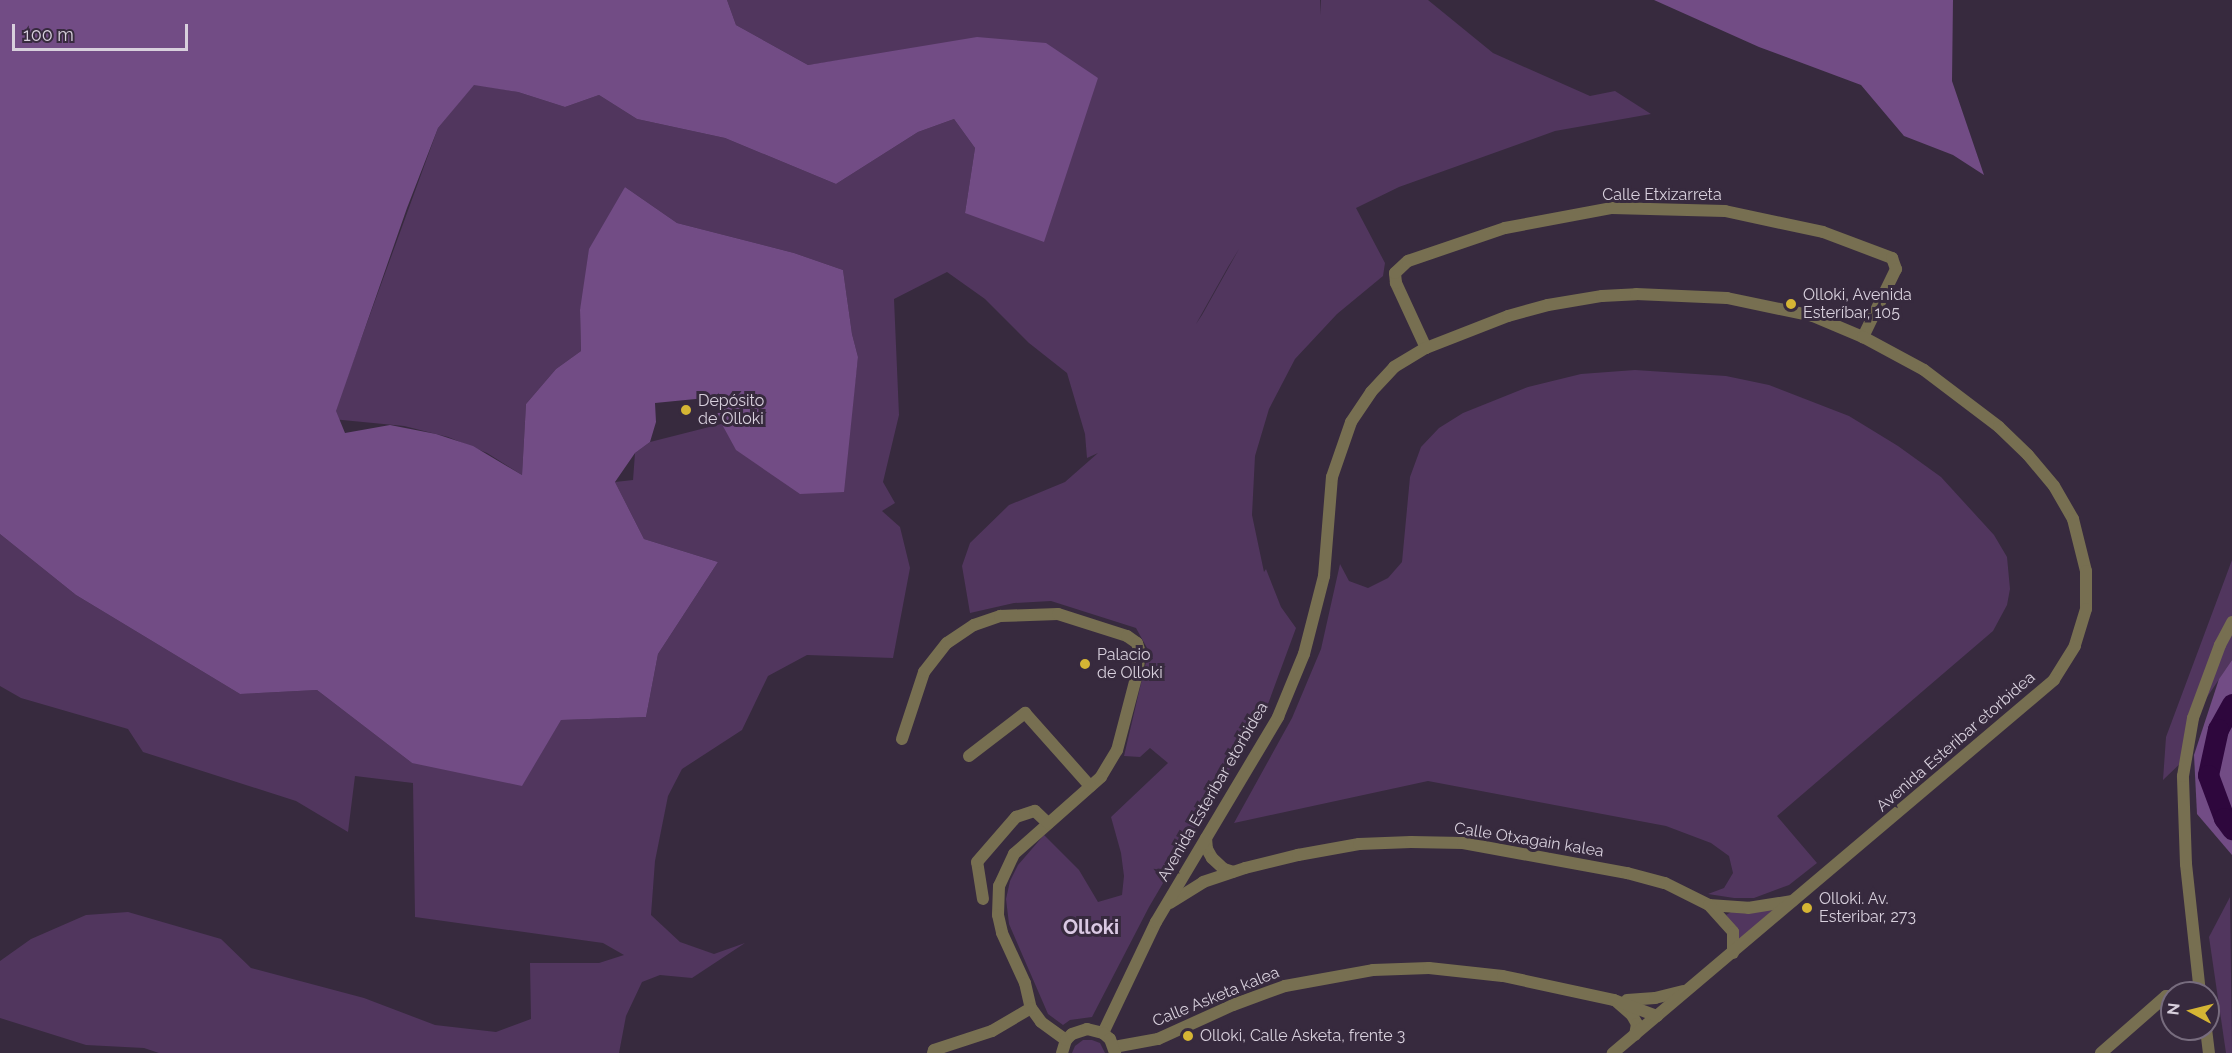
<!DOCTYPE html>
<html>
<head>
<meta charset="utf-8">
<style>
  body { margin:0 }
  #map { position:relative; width:2232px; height:1053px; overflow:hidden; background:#372a3e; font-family:Raleway,sans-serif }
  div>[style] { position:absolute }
  .green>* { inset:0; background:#51365e }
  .forest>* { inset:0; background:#724c85 }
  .river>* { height:21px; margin:-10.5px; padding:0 10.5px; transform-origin:10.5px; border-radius:10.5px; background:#2e073d }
  .minor>* { height:12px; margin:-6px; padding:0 6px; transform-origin:6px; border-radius:6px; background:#776f51 }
  .dots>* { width:16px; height:16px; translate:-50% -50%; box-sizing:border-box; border:3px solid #372a3e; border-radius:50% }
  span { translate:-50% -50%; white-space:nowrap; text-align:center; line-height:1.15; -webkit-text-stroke:6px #372a3e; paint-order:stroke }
  .street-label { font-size:16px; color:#d8d0dd }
  .poi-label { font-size:16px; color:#d8d0dd }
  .left { translate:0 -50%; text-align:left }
  .quarter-label { font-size:20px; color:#dac9e3; font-weight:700 }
  .north { position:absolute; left:2160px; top:981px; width:60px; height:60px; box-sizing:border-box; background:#372a3e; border:2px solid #776c7e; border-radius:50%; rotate:277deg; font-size:16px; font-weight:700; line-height:24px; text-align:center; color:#d8d0dd }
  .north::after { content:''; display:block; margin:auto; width:21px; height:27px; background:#d5b534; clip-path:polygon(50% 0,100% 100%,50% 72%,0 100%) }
  .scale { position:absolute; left:12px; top:24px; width:176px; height:27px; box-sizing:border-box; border:3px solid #d8d0dd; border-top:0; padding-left:8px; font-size:18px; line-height:21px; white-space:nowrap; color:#d8d0dd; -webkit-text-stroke:4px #372a3e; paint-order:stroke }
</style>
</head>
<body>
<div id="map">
  <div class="green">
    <i style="clip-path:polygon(evenodd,727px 0,1320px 0,1320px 15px,1321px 0,1428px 0,1493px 53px,1590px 96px,1615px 91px,1651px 114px,1555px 131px,1399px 187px,1356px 208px,1385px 263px,1383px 276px,1337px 314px,1295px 359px,1269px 409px,1255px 456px,1252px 515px,1264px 572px,1266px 569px,1281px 607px,1296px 628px,1268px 704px,1149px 907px,1092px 1017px,1070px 1020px,1063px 1025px,1048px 1014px,1009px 924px,1006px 899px,1010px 881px,1018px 865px,1044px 835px,1079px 870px,1098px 902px,1122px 895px,1124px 876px,1121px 853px,1111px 817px,1168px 763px,1150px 748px,1140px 757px,1124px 756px,1146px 662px,1153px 659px,1136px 628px,1051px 601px,1014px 603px,970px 613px,962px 566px,970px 543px,1009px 505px,1065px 482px,1098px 453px,1087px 458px,1085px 434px,1067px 373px,1029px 343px,985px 299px,947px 272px,894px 299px,899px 415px,883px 482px,895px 503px,882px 511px,900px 527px,910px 568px,893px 658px,807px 655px,768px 676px,742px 730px,682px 769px,668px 796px,655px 861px,651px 915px,680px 942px,714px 954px,745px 943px,692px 978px,660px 975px,642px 982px,626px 1016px,619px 1053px,159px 1053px,144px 1048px,86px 1045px,0 1018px,0 961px,31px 939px,86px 915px,128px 912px,221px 939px,251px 968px,364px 998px,435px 1025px,496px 1032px,531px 1019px,530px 963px,599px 963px,624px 955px,603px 943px,415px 917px,413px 783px,355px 776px,348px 832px,296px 801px,143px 752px,128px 729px,21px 698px,0 686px,0 534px,76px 595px,240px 694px,317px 690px,412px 763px,561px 720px,646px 717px,658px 654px,718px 562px,644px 539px,615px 482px,633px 480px,635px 453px,650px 442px,725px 423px,851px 415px,858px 357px,852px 334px,843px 270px,794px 253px,677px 223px,625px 187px,580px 310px,581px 351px,556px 369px,526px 404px,522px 475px,487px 453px,448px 437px,404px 426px,332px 419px,438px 128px,474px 84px,518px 92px,565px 107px,599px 95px,637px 119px,725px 138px,836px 184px,918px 132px,954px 119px,975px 148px,965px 213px,1098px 78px,856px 58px,808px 65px,736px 25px,727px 0,1239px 249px,1202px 315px,1196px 324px,1228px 267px,1239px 249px)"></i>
    <i style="clip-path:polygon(1635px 370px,1726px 376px,1769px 385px,1849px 416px,1898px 446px,1941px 477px,1994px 535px,2007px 557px,2010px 589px,2007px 605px,1993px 631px,1777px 816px,1817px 863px,1789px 885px,1754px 898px,1734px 898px,1708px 894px,1724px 888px,1733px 873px,1729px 856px,1711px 843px,1666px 826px,1428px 781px,1234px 823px,1292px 718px,1321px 649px,1340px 564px,1349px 581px,1368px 588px,1388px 578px,1402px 562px,1410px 477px,1421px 447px,1439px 428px,1463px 413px,1528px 387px,1581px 374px)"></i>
    <i style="clip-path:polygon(2232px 560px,2232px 660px,2193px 718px,2186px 758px,2163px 780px,2166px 737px)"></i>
    <i style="clip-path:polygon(2230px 897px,2232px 1053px,2226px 1053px,2209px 937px)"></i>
    <i style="clip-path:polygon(1773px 910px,1740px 941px,1726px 915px,1731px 912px)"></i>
    <i style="clip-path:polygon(1083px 1040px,1092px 1040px,1100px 1043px,1105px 1053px,1072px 1053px,1075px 1046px)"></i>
  </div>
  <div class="forest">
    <i style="clip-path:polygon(0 0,727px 0,736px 25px,808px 65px,977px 37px,1046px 43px,1098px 78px,1044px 242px,965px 213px,975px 148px,954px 119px,918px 132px,836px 184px,725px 138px,637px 119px,599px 95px,565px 107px,518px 92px,474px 85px,438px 128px,407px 208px,336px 411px,345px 433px,390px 425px,436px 434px,473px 446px,522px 475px,526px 404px,556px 369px,581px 351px,580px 310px,589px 249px,625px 187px,677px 223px,794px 253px,843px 270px,852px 334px,858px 357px,844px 492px,800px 494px,736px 450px,718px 417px,716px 397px,655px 403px,656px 422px,650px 442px,635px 453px,615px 482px,644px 539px,718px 562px,658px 654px,646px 717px,561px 720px,522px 786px,412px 763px,317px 690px,240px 694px,76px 595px,0 534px)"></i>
    <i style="clip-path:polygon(1654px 0,1953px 0,1952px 81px,1984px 175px,1953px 155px,1904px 136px,1861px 85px,1759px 47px)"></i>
    <i style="clip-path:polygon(2232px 660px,2232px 855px,2197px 814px,2194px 755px,2219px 679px)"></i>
  </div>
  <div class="river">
    <i style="left:2232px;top:704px;width:29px;rotate:119deg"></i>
    <i style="left:2218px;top:729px;width:47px;rotate:102.3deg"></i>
    <i style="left:2208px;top:775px;width:46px;rotate:69.6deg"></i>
    <i style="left:2224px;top:818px;width:14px;rotate:54deg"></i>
  </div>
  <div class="minor">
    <i style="left:1426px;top:348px;width:72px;rotate:-114.8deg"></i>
    <i style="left:1396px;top:283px;width:10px;rotate:-96deg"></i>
    <i style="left:1395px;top:273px;width:18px;rotate:-43deg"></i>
    <i style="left:1408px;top:261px;width:102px;rotate:-18.8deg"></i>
    <i style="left:1505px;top:228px;width:109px;rotate:-10.6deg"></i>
    <i style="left:1612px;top:208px;width:113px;rotate:1.5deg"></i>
    <i style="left:1725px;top:211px;width:100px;rotate:12.1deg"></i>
    <i style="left:1823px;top:232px;width:74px;rotate:20.6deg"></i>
    <i style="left:1892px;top:258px;width:12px;rotate:70deg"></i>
    <i style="left:1896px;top:269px;width:76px;rotate:115.9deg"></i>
    <i style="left:902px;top:739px;width:71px;rotate:-71.8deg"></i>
    <i style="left:924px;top:672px;width:37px;rotate:-52deg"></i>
    <i style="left:947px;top:643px;width:32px;rotate:-34deg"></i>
    <i style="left:974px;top:625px;width:28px;rotate:-19deg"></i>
    <i style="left:1000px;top:616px;width:58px;rotate:-2deg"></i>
    <i style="left:1058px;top:614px;width:72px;rotate:17.7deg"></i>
    <i style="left:1127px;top:636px;width:12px;rotate:35deg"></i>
    <i style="left:1137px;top:643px;width:10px;rotate:73deg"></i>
    <i style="left:1140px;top:653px;width:21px;rotate:98deg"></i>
    <i style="left:1137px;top:674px;width:79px;rotate:104.7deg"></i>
    <i style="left:1117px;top:750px;width:31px;rotate:121deg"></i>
    <i style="left:1101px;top:777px;width:116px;rotate:138.5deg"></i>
    <i style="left:1014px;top:854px;width:35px;rotate:115deg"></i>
    <i style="left:999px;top:886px;width:29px;rotate:92deg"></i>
    <i style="left:998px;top:915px;width:18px;rotate:77deg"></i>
    <i style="left:1002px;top:933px;width:55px;rotate:65.3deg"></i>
    <i style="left:1025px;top:983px;width:26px;rotate:77deg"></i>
    <i style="left:1031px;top:1008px;width:17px;rotate:54deg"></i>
    <i style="left:1041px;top:1022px;width:31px;rotate:36deg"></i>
    <i style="left:969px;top:756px;width:71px;rotate:-37.5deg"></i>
    <i style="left:1025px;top:713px;width:98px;rotate:48.3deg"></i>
    <i style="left:1206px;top:838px;width:11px;rotate:85deg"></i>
    <i style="left:1207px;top:849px;width:10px;rotate:61deg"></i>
    <i style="left:1212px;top:858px;width:16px;rotate:43deg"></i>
    <i style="left:1224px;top:869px;width:9px;rotate:18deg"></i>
    <i style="left:983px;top:899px;width:37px;rotate:-99deg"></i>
    <i style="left:977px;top:862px;width:60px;rotate:-49.1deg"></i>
    <i style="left:1016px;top:817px;width:20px;rotate:-18deg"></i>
    <i style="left:1035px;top:811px;width:18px;rotate:43deg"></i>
    <i style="left:1170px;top:903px;width:39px;rotate:-32deg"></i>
    <i style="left:1203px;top:882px;width:44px;rotate:-18.4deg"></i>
    <i style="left:1245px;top:868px;width:55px;rotate:-13.8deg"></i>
    <i style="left:1298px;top:855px;width:62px;rotate:-10.2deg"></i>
    <i style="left:1359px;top:844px;width:52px;rotate:-2.2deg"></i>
    <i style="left:1411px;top:842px;width:52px;rotate:1.1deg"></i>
    <i style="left:1463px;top:843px;width:167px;rotate:10.4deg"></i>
    <i style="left:1627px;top:873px;width:39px;rotate:15deg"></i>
    <i style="left:1665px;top:883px;width:49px;rotate:26.6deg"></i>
    <i style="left:1709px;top:905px;width:39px;rotate:4deg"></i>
    <i style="left:1748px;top:908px;width:45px;rotate:-9deg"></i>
    <i style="left:1709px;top:905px;width:36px;rotate:48deg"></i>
    <i style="left:1733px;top:932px;width:21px;rotate:90deg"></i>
    <i style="left:2200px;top:993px;width:130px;rotate:-96.2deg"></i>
    <i style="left:2186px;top:864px;width:88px;rotate:-92deg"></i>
    <i style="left:2183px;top:776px;width:59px;rotate:-80.2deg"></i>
    <i style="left:2193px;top:718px;width:78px;rotate:-69.7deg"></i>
    <i style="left:2220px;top:645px;width:26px;rotate:-62deg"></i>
    <i style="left:1627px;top:1000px;width:28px;rotate:-4deg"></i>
    <i style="left:1655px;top:998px;width:29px;rotate:-14deg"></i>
    <i style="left:1617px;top:1002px;width:20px;rotate:41deg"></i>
    <i style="left:1632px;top:1015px;width:10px;rotate:61deg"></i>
    <i style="left:1637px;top:1024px;width:11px;rotate:100deg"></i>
    <i style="left:2206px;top:1029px;width:24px;rotate:83deg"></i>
    <i style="left:1103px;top:1033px;width:123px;rotate:-64.5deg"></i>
    <i style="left:1156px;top:922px;width:239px;rotate:-59.2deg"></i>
    <i style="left:1278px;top:717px;width:68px;rotate:-67.6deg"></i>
    <i style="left:1304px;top:654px;width:81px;rotate:-75.6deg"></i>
    <i style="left:1324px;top:576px;width:99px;rotate:-85.4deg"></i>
    <i style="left:1332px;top:477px;width:58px;rotate:-70.9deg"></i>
    <i style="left:1351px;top:422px;width:36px;rotate:-56deg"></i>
    <i style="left:1371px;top:392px;width:34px;rotate:-47deg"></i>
    <i style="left:1394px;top:367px;width:37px;rotate:-31deg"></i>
    <i style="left:1426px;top:348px;width:88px;rotate:-21.3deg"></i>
    <i style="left:1508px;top:316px;width:41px;rotate:-15.4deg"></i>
    <i style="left:1548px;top:305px;width:55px;rotate:-9.5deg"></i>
    <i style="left:1602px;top:296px;width:34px;rotate:-3deg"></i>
    <i style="left:1636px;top:294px;width:91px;rotate:2.5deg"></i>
    <i style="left:1727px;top:298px;width:88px;rotate:11.8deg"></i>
    <i style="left:1813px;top:316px;width:54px;rotate:22.8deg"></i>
    <i style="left:1863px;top:337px;width:69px;rotate:28.4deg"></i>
    <i style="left:1924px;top:370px;width:94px;rotate:37.2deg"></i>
    <i style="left:1999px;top:427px;width:40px;rotate:44deg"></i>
    <i style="left:2028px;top:455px;width:40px;rotate:50deg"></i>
    <i style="left:2054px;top:486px;width:38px;rotate:60deg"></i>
    <i style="left:2073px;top:519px;width:54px;rotate:76deg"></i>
    <i style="left:2086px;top:571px;width:38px;rotate:90deg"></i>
    <i style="left:2086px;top:609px;width:39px;rotate:107deg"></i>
    <i style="left:2075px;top:646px;width:40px;rotate:122deg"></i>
    <i style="left:2054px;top:680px;width:578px;rotate:139.78deg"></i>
    <i style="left:1114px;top:1047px;width:45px;rotate:-10.3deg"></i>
    <i style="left:1158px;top:1039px;width:82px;rotate:-24.4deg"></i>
    <i style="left:1233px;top:1005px;width:55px;rotate:-20.1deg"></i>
    <i style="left:1285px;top:986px;width:89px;rotate:-10.3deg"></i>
    <i style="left:1373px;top:970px;width:56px;rotate:-2deg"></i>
    <i style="left:1429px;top:968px;width:74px;rotate:6.2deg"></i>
    <i style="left:1503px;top:976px;width:114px;rotate:12.2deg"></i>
    <i style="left:1614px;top:1000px;width:46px;rotate:20.4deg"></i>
    <i style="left:933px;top:1053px;width:3px;rotate:-72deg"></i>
    <i style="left:934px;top:1050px;width:61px;rotate:-18.1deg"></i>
    <i style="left:992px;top:1031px;width:45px;rotate:-30.5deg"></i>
    <i style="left:1062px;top:1053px;width:14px;rotate:-73deg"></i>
    <i style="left:1066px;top:1040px;width:8px;rotate:-45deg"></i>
    <i style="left:1072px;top:1034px;width:16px;rotate:-18deg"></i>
    <i style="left:1087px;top:1029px;width:16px;rotate:14deg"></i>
    <i style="left:1103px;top:1033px;width:9px;rotate:41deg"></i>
    <i style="left:1110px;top:1039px;width:15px;rotate:70deg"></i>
    <i style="left:2101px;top:1053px;width:86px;rotate:-41.2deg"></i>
    <i style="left:2166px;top:996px;width:6px"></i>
  </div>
  <div class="dots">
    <i style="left:1791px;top:304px;background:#d5b534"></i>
    <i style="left:686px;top:410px;background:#d5b534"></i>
    <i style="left:1085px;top:664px;background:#d5b534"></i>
    <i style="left:1807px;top:908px;background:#d5b534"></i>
    <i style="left:1188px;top:1036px;background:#d5b534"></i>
  </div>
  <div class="street-label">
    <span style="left:1662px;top:195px">Calle Etxizarreta</span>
    <span style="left:1956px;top:742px;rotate:-41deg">Avenida Esteribar etorbidea</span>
    <span style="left:1213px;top:792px;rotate:-60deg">Avenida Esteribar etorbidea</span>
    <span style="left:1529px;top:840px;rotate:9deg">Calle Otxagain kalea</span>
    <span style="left:1216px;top:997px;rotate:-22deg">Calle Asketa kalea</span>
  </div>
  <div class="poi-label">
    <span class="left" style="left:1803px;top:304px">Olloki, Avenida<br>Esteríbar, 105</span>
    <span class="left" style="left:698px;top:410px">Depósito<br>de Olloki</span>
    <span class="left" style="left:1097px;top:664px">Palacio<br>de Olloki</span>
    <span class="left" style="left:1819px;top:908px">Olloki. Av.<br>Esteribar, 273</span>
    <span class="left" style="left:1200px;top:1036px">Olloki, Calle Asketa, frente 3</span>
  </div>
  <div class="quarter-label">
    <span style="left:1091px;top:927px">Olloki</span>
  </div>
  <div class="north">N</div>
  <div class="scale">100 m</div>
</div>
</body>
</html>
